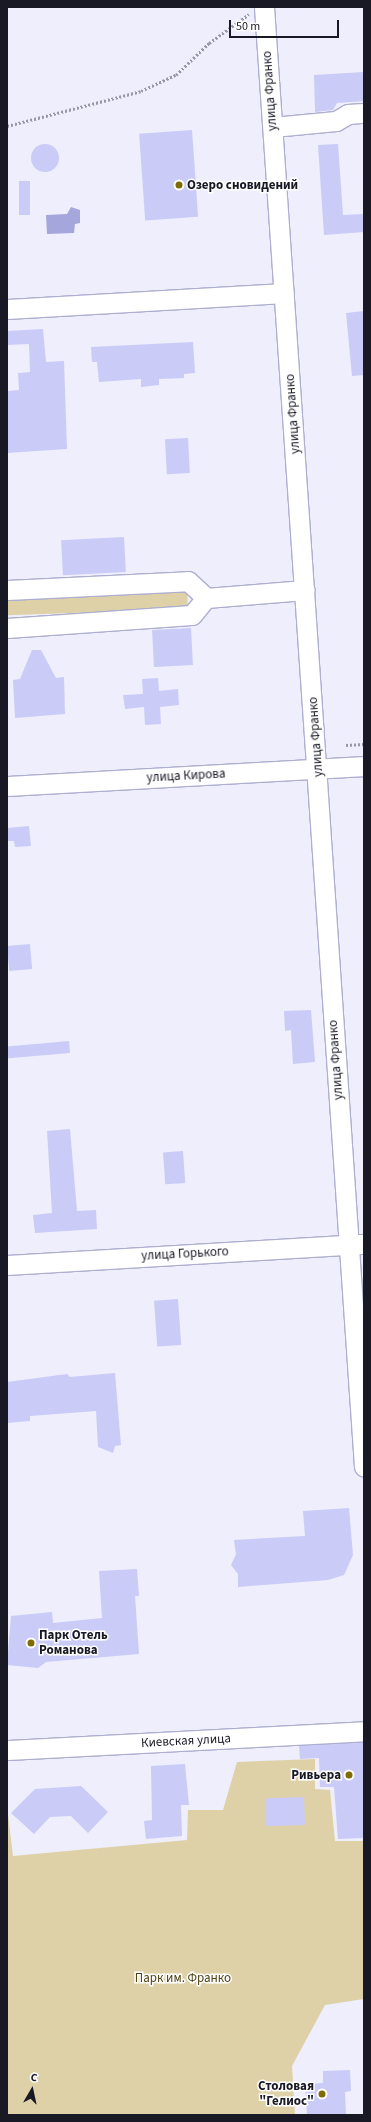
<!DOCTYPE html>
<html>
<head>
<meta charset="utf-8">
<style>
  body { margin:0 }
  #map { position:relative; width:371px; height:2122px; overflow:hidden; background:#eeeefc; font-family:"Source Sans 3",sans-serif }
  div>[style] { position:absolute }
  .green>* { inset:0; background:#ded1a8; transform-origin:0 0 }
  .water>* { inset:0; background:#a5a6db }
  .building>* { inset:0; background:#cacbf7; transform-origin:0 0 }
  .round { border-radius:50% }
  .path>* { height:2.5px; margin-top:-1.25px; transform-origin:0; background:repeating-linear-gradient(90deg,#9898a5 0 2px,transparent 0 4px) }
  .roads { filter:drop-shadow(1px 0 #aeafd0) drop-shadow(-1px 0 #aeafd0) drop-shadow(0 1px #aeafd0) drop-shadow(0 -1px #aeafd0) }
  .minor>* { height:19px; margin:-9.5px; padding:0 9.5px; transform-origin:9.5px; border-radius:9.5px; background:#fff }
  .dots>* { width:11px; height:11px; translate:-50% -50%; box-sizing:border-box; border:2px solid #fff; border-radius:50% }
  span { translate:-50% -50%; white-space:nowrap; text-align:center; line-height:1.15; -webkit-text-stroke:3px #fff; paint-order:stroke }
  .street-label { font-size:13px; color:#191925 }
  .poi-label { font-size:13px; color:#191925; font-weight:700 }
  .left { translate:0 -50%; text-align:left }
  .right { translate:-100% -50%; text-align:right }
  .park-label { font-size:13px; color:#4f4216 }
  .frame { position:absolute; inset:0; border:8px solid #191925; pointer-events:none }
  .north { position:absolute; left:12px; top:2070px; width:40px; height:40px; -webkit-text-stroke:3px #fff; paint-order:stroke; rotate:9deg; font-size:11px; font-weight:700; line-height:16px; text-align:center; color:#191925 }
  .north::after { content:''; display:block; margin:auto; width:14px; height:18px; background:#191925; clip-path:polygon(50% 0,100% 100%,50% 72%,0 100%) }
  .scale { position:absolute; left:229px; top:20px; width:110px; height:18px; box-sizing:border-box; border:2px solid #191925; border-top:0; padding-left:5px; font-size:12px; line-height:14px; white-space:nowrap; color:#191925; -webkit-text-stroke:3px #fff; paint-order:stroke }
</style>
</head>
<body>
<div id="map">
  <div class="green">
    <i style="left:187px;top:586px;width:23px;height:180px;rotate:88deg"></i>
    <i style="clip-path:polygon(315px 1759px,315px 1789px,330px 1790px,335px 1841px,364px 1841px,364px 1999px,325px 2005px,292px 2066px,295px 2115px,7px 2115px,7px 1806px,13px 1856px,187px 1840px,188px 1810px,223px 1810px,237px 1762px)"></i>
  </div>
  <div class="water">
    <i style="clip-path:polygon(71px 207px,80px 210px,80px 223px,75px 224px,74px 233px,47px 234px,46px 215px,67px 214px)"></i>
  </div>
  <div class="building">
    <i style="clip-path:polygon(364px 72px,364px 101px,337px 103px,333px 110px,315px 112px,314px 75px)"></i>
    <i style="left:192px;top:130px;width:87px;height:53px;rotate:86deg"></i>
    <i style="clip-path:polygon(338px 144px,343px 215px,364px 214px,364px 232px,324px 235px,318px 145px)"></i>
    <i class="round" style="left:31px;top:144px;width:28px;height:28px"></i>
    <i style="left:19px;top:181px;width:11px;height:34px"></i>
    <i style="clip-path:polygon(364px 311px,364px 375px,352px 376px,346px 313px)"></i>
    <i style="clip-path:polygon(43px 329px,46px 362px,64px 361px,67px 449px,7px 453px,7px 391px,19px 390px,18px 373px,30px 372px,29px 344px,7px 345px,7px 331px)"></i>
    <i style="clip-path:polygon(193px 342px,195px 373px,184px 374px,184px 378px,159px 379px,159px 385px,141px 387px,141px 379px,99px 382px,97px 362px,92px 362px,91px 347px)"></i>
    <i style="left:188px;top:438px;width:35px;height:23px;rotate:87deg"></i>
    <i style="left:124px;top:537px;width:35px;height:63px;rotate:87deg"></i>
    <i style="left:191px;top:628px;width:37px;height:39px;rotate:87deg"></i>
    <i style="clip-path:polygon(32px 650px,41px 650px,56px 678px,64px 677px,65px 714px,15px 718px,13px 680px,20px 679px)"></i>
    <i style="clip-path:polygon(158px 678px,159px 691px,178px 689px,179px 705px,160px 707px,161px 724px,145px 725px,144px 707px,125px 709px,123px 695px,143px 694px,142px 679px)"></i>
    <i style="clip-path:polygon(29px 826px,31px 846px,15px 847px,14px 841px,7px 841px,7px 828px)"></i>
    <i style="left:30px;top:944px;width:25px;height:23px;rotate:85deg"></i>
    <i style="clip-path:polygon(311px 1010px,315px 1062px,293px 1064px,291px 1030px,285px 1031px,284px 1011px)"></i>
    <i style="left:69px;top:1041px;width:12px;height:62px;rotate:85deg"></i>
    <i style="clip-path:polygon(70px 1129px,77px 1211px,96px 1210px,97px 1229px,35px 1233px,33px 1215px,52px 1213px,47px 1131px)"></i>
    <i style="left:183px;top:1151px;width:32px;height:20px;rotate:86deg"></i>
    <i style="left:178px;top:1299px;width:46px;height:24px;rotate:86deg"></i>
    <i style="clip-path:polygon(115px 1373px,121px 1445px,115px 1446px,113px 1453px,98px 1447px,96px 1411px,30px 1416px,30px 1421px,7px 1423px,7px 1382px,67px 1374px,70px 1377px)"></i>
    <i style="clip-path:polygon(349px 1508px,353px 1555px,344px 1575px,328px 1580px,238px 1587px,238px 1574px,231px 1565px,236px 1554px,234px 1540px,305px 1536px,303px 1511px)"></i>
    <i style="clip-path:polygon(137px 1569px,139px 1596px,135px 1596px,139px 1654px,46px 1662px,38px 1668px,7px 1665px,11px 1616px,52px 1612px,53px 1623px,102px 1618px,99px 1571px)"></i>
    <i style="clip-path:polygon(363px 1742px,364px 1838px,338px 1839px,334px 1787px,320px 1787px,319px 1758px,300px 1759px,299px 1746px)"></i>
    <i style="clip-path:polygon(185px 1764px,189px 1805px,181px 1805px,182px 1836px,146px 1839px,144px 1821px,152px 1820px,151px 1766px)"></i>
    <i style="clip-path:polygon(81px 1786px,108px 1812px,88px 1833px,71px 1816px,50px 1817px,34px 1834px,11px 1813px,35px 1789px)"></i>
    <i style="left:304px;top:1797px;width:28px;height:39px;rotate:88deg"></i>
    <i style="clip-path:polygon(350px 2070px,351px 2091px,345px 2092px,346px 2115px,307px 2115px,305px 2084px,323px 2083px,323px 2071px)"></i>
  </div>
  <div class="path">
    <i style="left:7px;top:126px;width:138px;rotate:-14.6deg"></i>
    <i style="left:141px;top:91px;width:38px;rotate:-25deg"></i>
    <i style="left:176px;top:75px;width:46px;rotate:-44.1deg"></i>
    <i style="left:209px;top:43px;width:49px;rotate:-35.9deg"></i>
    <i style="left:346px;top:745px;width:18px;rotate:-3deg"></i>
  </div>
  <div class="roads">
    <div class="minor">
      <i style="left:264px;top:7px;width:1463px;rotate:86.08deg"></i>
      <i style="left:273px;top:127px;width:63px;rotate:-5.4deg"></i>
      <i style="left:336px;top:121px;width:14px;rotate:-30deg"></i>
      <i style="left:348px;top:114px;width:16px;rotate:-4deg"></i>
      <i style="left:7px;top:309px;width:277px;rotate:-3.3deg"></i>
      <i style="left:7px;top:590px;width:181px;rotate:-2.8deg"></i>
      <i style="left:188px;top:581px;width:25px;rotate:43deg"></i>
      <i style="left:7px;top:628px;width:185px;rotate:-4deg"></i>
      <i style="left:192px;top:615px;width:22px;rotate:-51deg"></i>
      <i style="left:206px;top:598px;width:99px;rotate:-4.6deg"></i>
      <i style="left:7px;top:786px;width:358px;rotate:-3.2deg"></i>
      <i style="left:7px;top:1265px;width:358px;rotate:-3.4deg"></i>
      <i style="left:7px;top:1750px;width:358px;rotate:-3deg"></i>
    </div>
  </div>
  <div class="dots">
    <i style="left:179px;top:185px;background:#826a02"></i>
    <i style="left:31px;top:1643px;background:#826a02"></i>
    <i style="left:349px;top:1775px;background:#826a02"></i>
    <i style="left:322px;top:2094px;background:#826a02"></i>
  </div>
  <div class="street-label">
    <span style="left:270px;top:91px;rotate:-94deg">улица Франко</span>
    <span style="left:293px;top:414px;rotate:-94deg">улица Франко</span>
    <span style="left:316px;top:737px;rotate:-94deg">улица Франко</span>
    <span style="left:186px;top:776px;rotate:-3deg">улица Кирова</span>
    <span style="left:336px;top:1060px;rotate:-94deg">улица Франко</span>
    <span style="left:185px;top:1254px;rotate:-3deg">улица Горького</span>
    <span style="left:186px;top:1741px;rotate:-3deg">Киевская улица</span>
  </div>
  <div class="poi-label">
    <span class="left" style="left:187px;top:185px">Озеро сновидений</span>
    <span class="left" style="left:39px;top:1643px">Парк Отель<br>Романова</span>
    <span class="right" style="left:341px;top:1775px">Ривьера</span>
    <span class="right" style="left:314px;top:2094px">Столовая<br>"Гелиос"</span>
  </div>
  <div class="park-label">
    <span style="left:183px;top:1978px">Парк им. Франко</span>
  </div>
  <div class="frame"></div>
  <div class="north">С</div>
  <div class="scale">50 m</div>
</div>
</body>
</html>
